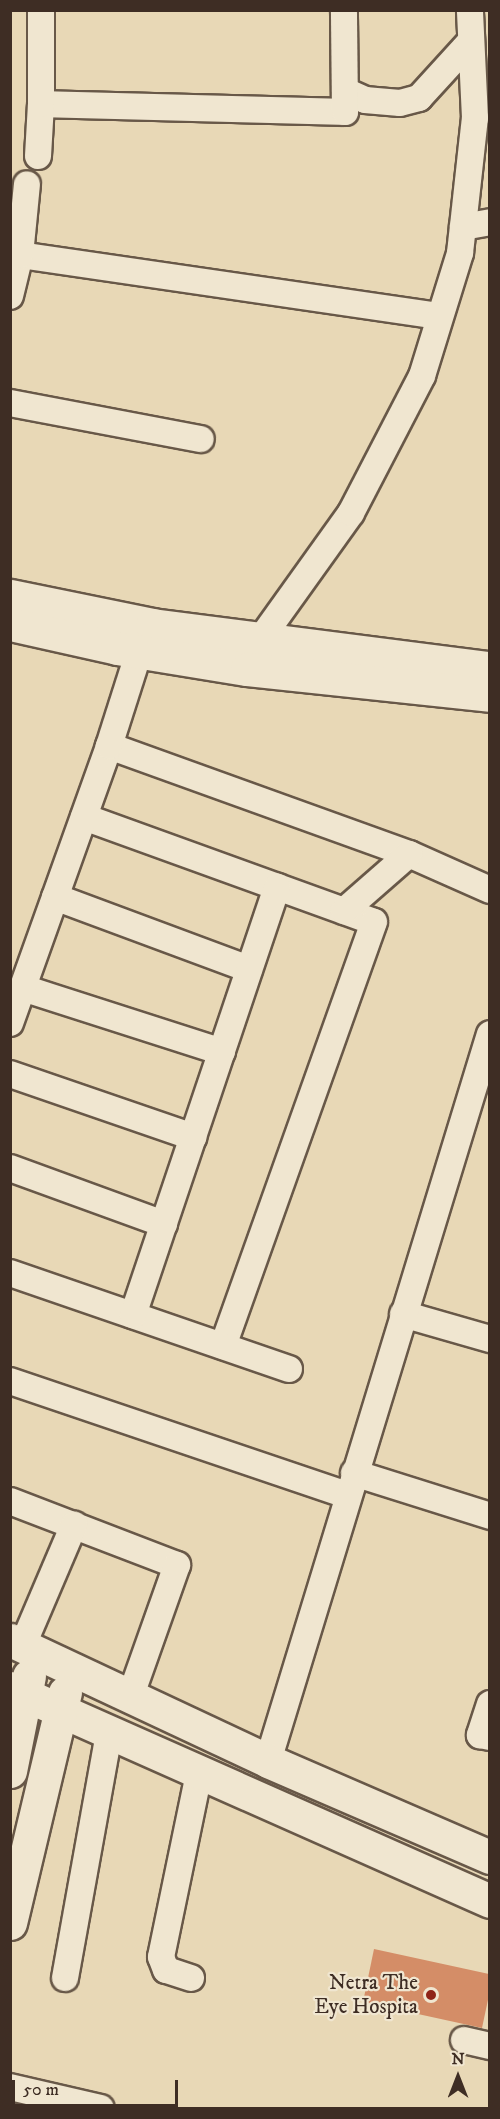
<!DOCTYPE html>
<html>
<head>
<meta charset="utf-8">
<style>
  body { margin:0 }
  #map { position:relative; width:500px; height:2119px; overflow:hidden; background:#e8d8b6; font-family:"IM FELL DW Pica",serif }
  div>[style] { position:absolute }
  .building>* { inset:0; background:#d48d67 }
  .roads { filter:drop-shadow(2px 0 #685848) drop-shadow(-2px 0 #685848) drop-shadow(0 2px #685848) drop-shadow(0 -2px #685848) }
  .street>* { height:26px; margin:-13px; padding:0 13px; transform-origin:13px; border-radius:13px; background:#f0e6d0 }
  .secondary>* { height:33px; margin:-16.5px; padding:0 16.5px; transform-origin:16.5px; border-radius:16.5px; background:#f0e6d0 }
  .dots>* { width:16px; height:16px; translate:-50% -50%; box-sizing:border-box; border:3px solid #f0e6d0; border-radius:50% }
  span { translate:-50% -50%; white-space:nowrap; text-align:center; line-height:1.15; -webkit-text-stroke:4.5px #f0e6d0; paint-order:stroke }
  .poi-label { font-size:21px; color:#3e2d24 }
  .right { translate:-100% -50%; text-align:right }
  .frame { position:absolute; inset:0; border:12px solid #3e2d24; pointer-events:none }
  .north { position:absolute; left:428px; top:2047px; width:60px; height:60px; -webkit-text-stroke:4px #f0e6d0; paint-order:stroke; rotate:0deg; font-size:16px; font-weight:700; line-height:24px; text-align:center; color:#3e2d24 }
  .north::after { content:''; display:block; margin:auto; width:21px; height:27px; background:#3e2d24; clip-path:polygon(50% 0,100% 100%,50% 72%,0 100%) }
  .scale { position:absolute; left:12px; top:2080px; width:166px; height:27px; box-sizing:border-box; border:3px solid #3e2d24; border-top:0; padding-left:8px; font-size:18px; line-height:21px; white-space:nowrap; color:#3e2d24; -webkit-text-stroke:4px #f0e6d0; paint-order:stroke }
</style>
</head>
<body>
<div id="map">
  <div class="building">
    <i style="clip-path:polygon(374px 1949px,489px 1974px,489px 1995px,482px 2028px,363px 2002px)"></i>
  </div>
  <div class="roads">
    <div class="street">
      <i style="left:345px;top:91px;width:22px;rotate:24deg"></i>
      <i style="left:365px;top:100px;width:35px;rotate:5deg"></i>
      <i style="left:400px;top:103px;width:20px;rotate:-15deg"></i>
      <i style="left:419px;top:98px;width:77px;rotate:-47.6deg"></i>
      <i style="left:41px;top:104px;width:304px;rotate:1.5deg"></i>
      <i style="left:345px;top:112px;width:102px;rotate:-90.6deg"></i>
      <i style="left:38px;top:156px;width:52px;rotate:-86.7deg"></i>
      <i style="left:41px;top:104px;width:94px;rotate:-90deg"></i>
      <i style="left:463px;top:227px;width:27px;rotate:-10deg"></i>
      <i style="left:20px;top:255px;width:424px;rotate:8.3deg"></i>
      <i style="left:10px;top:296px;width:42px;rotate:-76.3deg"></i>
      <i style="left:20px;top:255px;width:71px;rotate:-84.4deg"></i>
      <i style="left:10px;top:403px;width:194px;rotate:10.7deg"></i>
      <i style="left:260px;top:640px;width:156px;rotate:-54.4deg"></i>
      <i style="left:351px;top:513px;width:154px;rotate:-62.6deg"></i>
      <i style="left:422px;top:376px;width:129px;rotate:-72.8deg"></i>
      <i style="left:460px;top:253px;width:136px;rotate:-83.7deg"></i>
      <i style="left:475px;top:118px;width:108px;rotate:-92.7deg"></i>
      <i style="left:109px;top:746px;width:319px;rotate:19.8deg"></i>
      <i style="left:409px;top:854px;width:89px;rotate:24deg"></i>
      <i style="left:84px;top:817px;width:308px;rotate:19.9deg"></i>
      <i style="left:374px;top:922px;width:450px;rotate:109.6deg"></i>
      <i style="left:55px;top:897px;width:207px;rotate:20.4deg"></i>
      <i style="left:344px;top:911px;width:86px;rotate:-41.2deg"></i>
      <i style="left:23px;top:988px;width:209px;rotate:17.8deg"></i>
      <i style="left:10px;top:1023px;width:294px;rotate:-70.3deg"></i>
      <i style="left:109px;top:746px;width:99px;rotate:-72.3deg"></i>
      <i style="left:10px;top:1074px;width:194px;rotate:19deg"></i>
      <i style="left:10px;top:1168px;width:164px;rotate:20deg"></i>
      <i style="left:10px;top:1273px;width:295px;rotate:19deg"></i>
      <i style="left:403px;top:1314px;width:91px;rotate:16deg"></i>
      <i style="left:133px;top:1315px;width:452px;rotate:-71.4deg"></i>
      <i style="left:10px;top:1381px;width:356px;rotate:18.7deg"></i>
      <i style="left:354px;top:1473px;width:143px;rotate:17.5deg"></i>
      <i style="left:10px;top:1501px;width:179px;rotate:21deg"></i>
      <i style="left:177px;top:1565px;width:141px;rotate:109.5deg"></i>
      <i style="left:22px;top:1647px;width:133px;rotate:-66.9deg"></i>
      <i style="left:490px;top:1704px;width:33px;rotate:108deg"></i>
      <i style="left:480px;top:1735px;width:10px;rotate:11deg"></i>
      <i style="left:268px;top:1761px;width:760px;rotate:-73.02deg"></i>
      <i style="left:65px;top:1978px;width:248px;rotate:-79.8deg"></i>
      <i style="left:191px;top:1978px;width:26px;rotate:-162deg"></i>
      <i style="left:166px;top:1970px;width:14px;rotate:-111deg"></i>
      <i style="left:161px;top:1957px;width:187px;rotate:-78.3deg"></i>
      <i style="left:464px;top:2040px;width:27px;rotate:13deg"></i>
      <i style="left:10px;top:2087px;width:93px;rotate:13deg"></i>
    </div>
    <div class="secondary">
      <i style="left:10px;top:596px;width:145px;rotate:11.5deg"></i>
      <i style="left:152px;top:625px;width:341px;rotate:7.3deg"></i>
      <i style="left:10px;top:624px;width:110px;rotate:12.6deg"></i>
      <i style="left:117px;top:648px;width:132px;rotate:9.2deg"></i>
      <i style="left:247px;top:669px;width:244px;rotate:6.1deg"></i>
      <i style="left:10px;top:1640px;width:285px;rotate:25.1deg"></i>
      <i style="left:268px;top:1761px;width:242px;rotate:23.4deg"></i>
      <i style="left:10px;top:1688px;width:525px;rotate:23.93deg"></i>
      <i style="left:10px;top:1771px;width:97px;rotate:-78.7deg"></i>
      <i style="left:10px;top:1923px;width:237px;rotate:-76.6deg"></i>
    </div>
  </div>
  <div class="dots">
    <i style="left:431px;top:1995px;background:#8f2418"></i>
  </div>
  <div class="poi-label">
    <span class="right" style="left:418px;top:1995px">Netra The<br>Eye Hospita</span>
  </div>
  <div class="frame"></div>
  <div class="north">N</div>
  <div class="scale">50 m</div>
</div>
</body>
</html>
